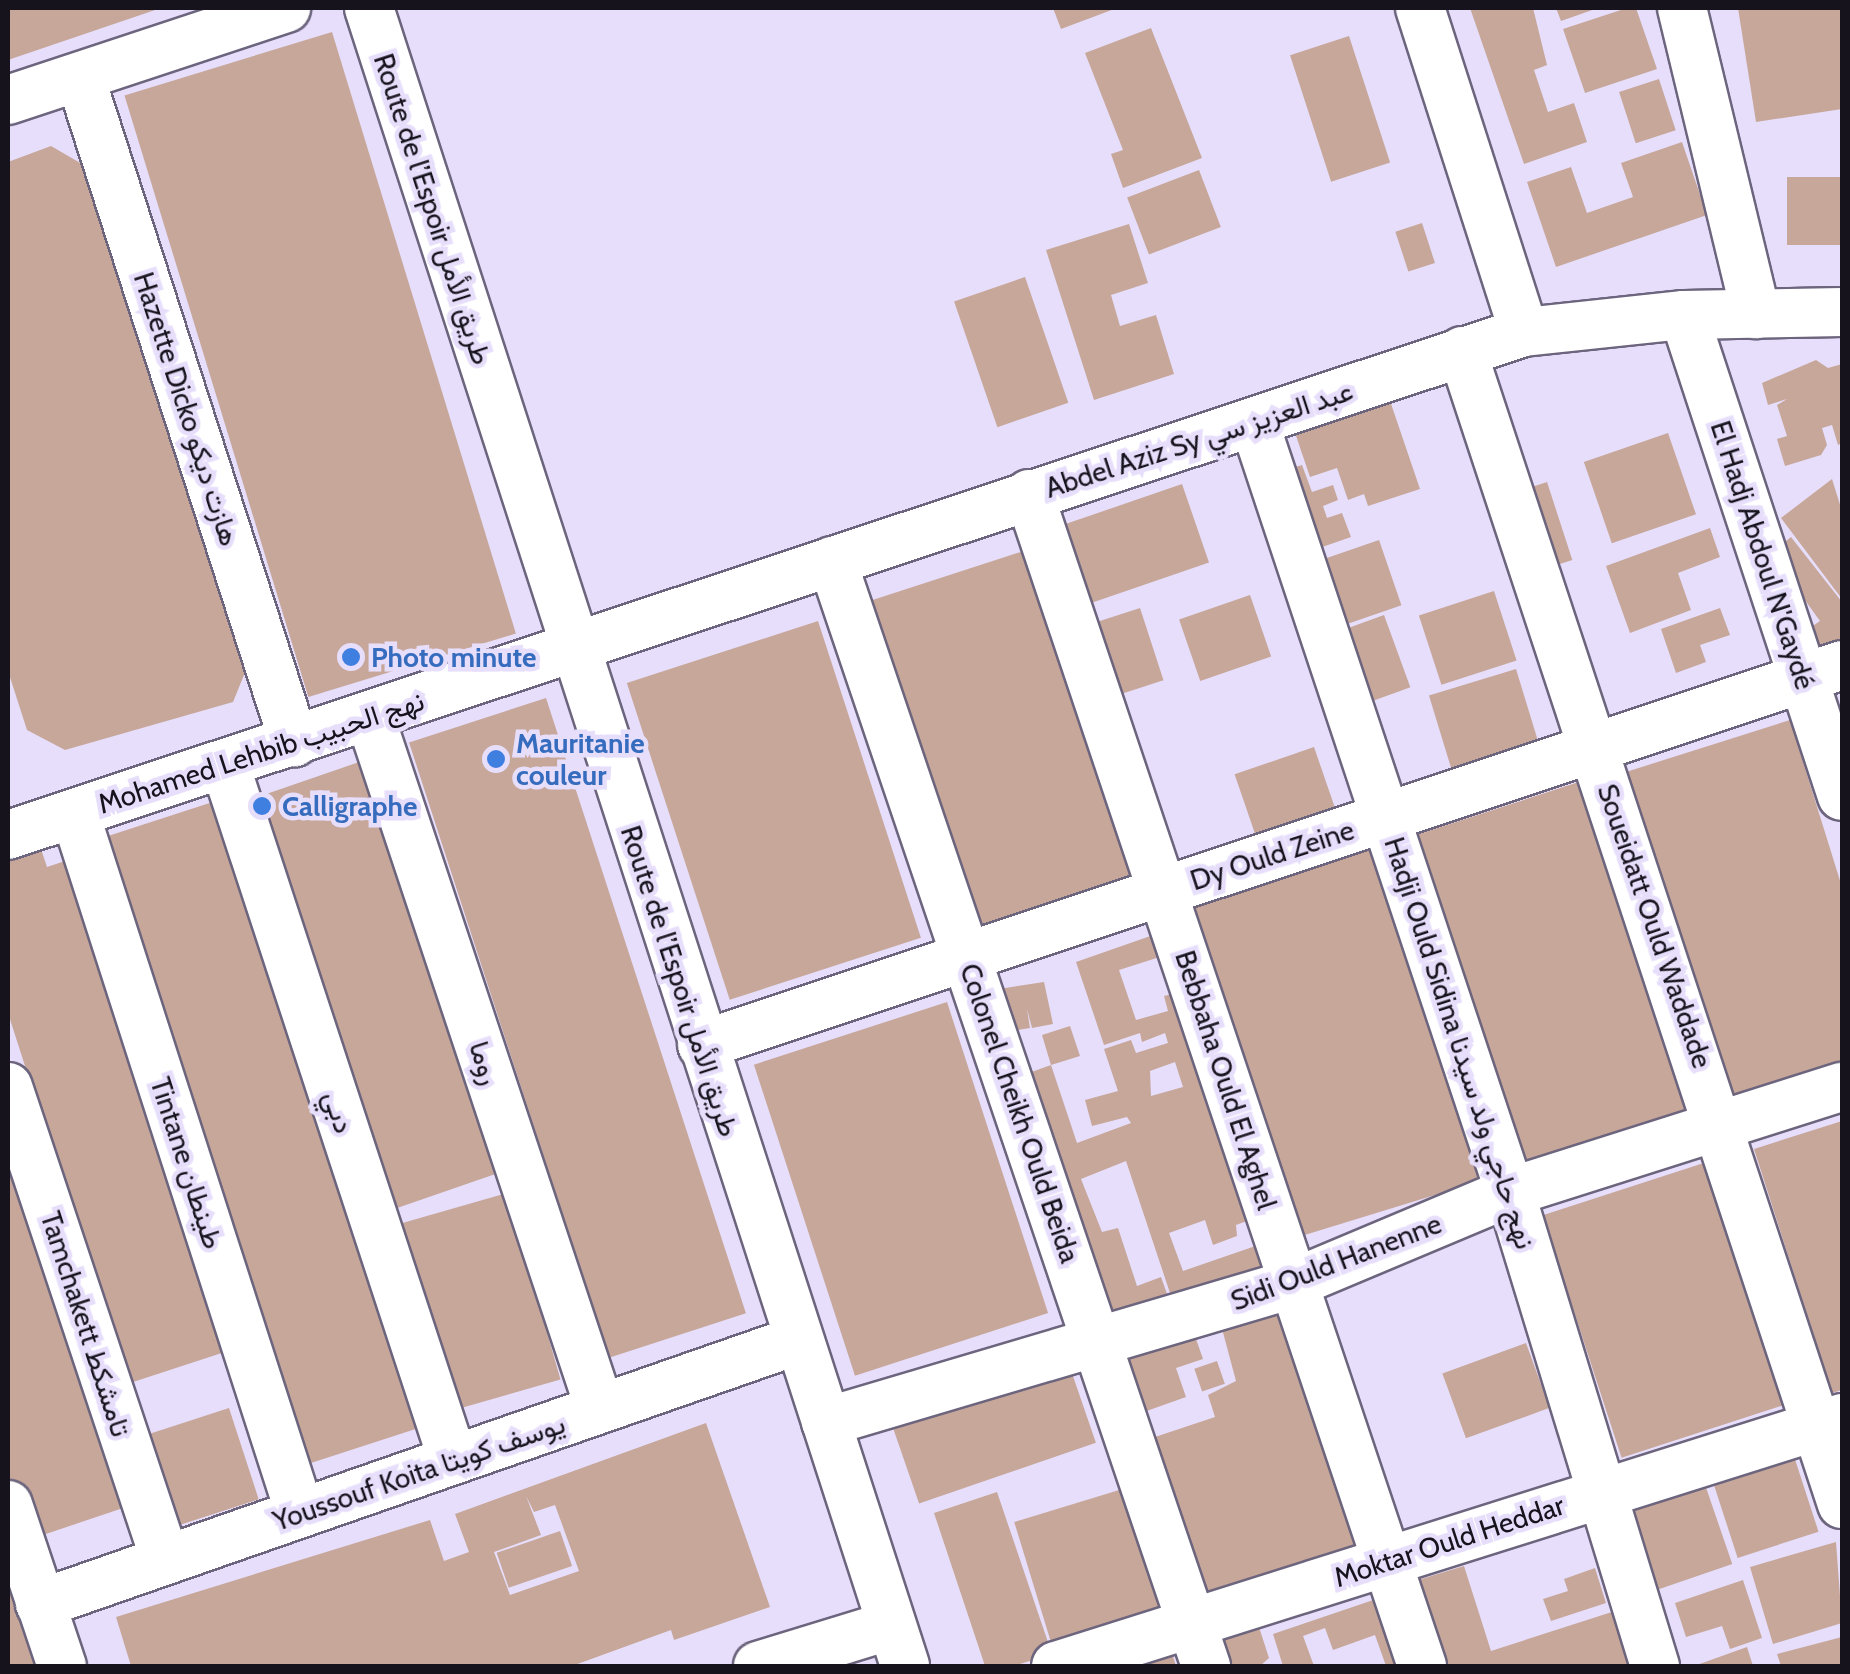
<!DOCTYPE html>
<html>
<head>
<meta charset="utf-8">
<style>
  body { margin:0 }
  #map { position:relative; width:1850px; height:1674px; overflow:hidden; background:#e7defb; font-family:Cabin,Vazirmatn,sans-serif }
  div>[style] { position:absolute }
  .building>* { inset:0; background:#c6a79a; transform-origin:0 0 }
  .roads { filter:drop-shadow(2px 0 #6d657e) drop-shadow(-2px 0 #6d657e) drop-shadow(0 2px #6d657e) drop-shadow(0 -2px #6d657e) }
  .minor>* { height:48px; margin:-24px; padding:0 24px; transform-origin:24px; border-radius:24px; background:#fff }
  .dots>* { width:28px; height:28px; translate:-50% -50%; box-sizing:border-box; border:5px solid #e7defb; border-radius:50% }
  span { translate:-50% -50%; white-space:nowrap; text-align:center; line-height:1.15; -webkit-text-stroke:9px #e7defb; paint-order:stroke }
  .street-label { font-size:28px; color:#16131d }
  .shop-label { font-size:28px; color:#366cbe; font-weight:700 }
  .left { translate:0 -50%; text-align:left }
  .frame { position:absolute; inset:0; border:10px solid #16131d; pointer-events:none }
</style>
</head>
<body>
<div id="map">
  <div class="building">
    <i style="clip-path:polygon(8px 8px,161px 8px,8px 60px)"></i>
    <i style="clip-path:polygon(1053px 8px,1117px 8px,1061px 29px)"></i>
    <i style="clip-path:polygon(1470px 8px,1533px 8px,1547px 65px,1534px 70px,1548px 112px,1574px 103px,1587px 142px,1524px 164px)"></i>
    <i style="clip-path:polygon(1556px 8px,1598px 8px,1561px 21px)"></i>
    <i style="clip-path:polygon(1627px 8px,1636px 8px,1657px 69px,1585px 93px,1563px 29px)"></i>
    <i style="clip-path:polygon(1738px 8px,1842px 8px,1842px 109px,1756px 122px)"></i>
    <i style="clip-path:polygon(1151px 28px,1202px 158px,1123px 188px,1111px 154px,1123px 150px,1085px 53px)"></i>
    <i style="left:332px;top:32px;width:629px;height:217px;rotate:73deg"></i>
    <i style="left:1349px;top:36px;width:133px;height:62px;rotate:72deg"></i>
    <i style="left:1659px;top:79px;width:54px;height:42px;rotate:72deg"></i>
    <i style="clip-path:polygon(1682px 142px,1707px 215px,1556px 267px,1527px 182px,1571px 167px,1587px 213px,1633px 197px,1621px 163px)"></i>
    <i style="clip-path:polygon(51px 146px,82px 164px,257px 643px,233px 702px,65px 750px,27px 730px,8px 671px,8px 162px)"></i>
    <i style="left:1199px;top:170px;width:61px;height:77px;rotate:69deg"></i>
    <i style="left:1842px;top:177px;width:68px;height:55px;rotate:90deg"></i>
    <i style="left:1422px;top:223px;width:42px;height:28px;rotate:72deg"></i>
    <i style="clip-path:polygon(1129px 224px,1148px 283px,1111px 295px,1120px 326px,1156px 315px,1174px 374px,1094px 400px,1046px 250px)"></i>
    <i style="left:1025px;top:277px;width:133px;height:75px;rotate:71deg"></i>
    <i style="clip-path:polygon(1816px 360px,1828px 368px,1842px 364px,1842px 443px,1838px 445px,1832px 425px,1822px 428px,1827px 445px,1821px 455px,1785px 466px,1777px 439px,1787px 436px,1777px 405px,1787px 399px,1768px 405px,1762px 383px)"></i>
    <i style="clip-path:polygon(1388px 395px,1420px 489px,1368px 506px,1364px 494px,1348px 500px,1337px 468px,1310px 477px,1293px 427px)"></i>
    <i style="left:1668px;top:433px;width:86px;height:89px;rotate:71deg"></i>
    <i style="clip-path:polygon(1302px 465px,1312px 492px,1333px 485px,1338px 500px,1323px 506px,1327px 518px,1342px 513px,1351px 537px,1305px 553px,1277px 473px)"></i>
    <i style="clip-path:polygon(1832px 479px,1842px 511px,1842px 599px,1781px 518px)"></i>
    <i style="left:1547px;top:482px;width:82px;height:30px;rotate:72deg"></i>
    <i style="left:1182px;top:484px;width:83px;height:137px;rotate:71deg"></i>
    <i style="clip-path:polygon(1710px 528px,1720px 557px,1678px 573px,1691px 610px,1630px 633px,1606px 566px)"></i>
    <i style="clip-path:polygon(1791px 537px,1842px 602px,1842px 645px,1805px 658px,1798px 636px,1820px 621px,1771px 553px)"></i>
    <i style="left:1379px;top:540px;width:69px;height:72px;rotate:71deg"></i>
    <i style="left:1042px;top:545px;width:361px;height:187px;rotate:72deg"></i>
    <i style="left:1494px;top:591px;width:73px;height:79px;rotate:72deg"></i>
    <i style="left:1250px;top:595px;width:65px;height:75px;rotate:71deg"></i>
    <i style="left:1140px;top:608px;width:76px;height:60px;rotate:72deg"></i>
    <i style="clip-path:polygon(1720px 608px,1730px 635px,1700px 645px,1706px 662px,1676px 673px,1661px 629px)"></i>
    <i style="left:1384px;top:615px;width:77px;height:57px;rotate:70deg"></i>
    <i style="left:818px;top:621px;width:333px;height:201px;rotate:72deg"></i>
    <i style="left:1516px;top:669px;width:87px;height:91px;rotate:73deg"></i>
    <i style="left:546px;top:698px;width:647px;height:144px;rotate:72deg"></i>
    <i style="clip-path:polygon(1790px 720px,1842px 887px,1842px 1063px,1730px 1098px,1626px 772px)"></i>
    <i style="left:1314px;top:747px;width:82px;height:84px;rotate:71deg"></i>
    <i style="left:365px;top:760px;width:434px;height:120px;rotate:71deg"></i>
    <i style="left:1585px;top:780px;width:354px;height:176px;rotate:72deg"></i>
    <i style="left:225px;top:798px;width:659px;height:127px;rotate:72deg"></i>
    <i style="left:1376px;top:845px;width:352px;height:195px;rotate:73deg"></i>
    <i style="clip-path:polygon(40px 846px,47px 867px,77px 857px,234px 1349px,127px 1384px,8px 1013px,8px 856px)"></i>
    <i style="clip-path:polygon(evenodd,1159px 933px,1166px 955px,1119px 970px,1136px 1020px,1168px 1011px,1164px 996px,1189px 990px,1263px 1215px,1236px 1225px,1237px 1236px,1213px 1245px,1205px 1220px,1169px 1233px,1183px 1271px,1267px 1242px,1277px 1269px,1174px 1305px,1126px 1161px,1081px 1179px,1102px 1232px,1118px 1228px,1137px 1286px,1161px 1277px,1171px 1305px,1112px 1325px,1023px 1075px,1051px 1065px,1042px 1035px,1070px 1026px,1080px 1056px,1051px 1065px,1077px 1143px,1131px 1123px,1127px 1117px,1092px 1126px,1085px 1100px,1118px 1091px,1104px 1049px,1131px 1040px,1136px 1053px,1168px 1043px,1165px 1033px,1142px 1042px,1140px 1033px,1104px 1045px,1076px 962px,1159px 933px,1175px 1062px,1183px 1087px,1151px 1096px,1150px 1071px,1175px 1062px)"></i>
    <i style="clip-path:polygon(1044px 982px,1053px 1024px,1032px 1028px,1027px 1009px,1030px 1028px,1006px 1032px,999px 989px)"></i>
    <i style="left:947px;top:1002px;width:327px;height:203px;rotate:72deg"></i>
    <i style="clip-path:polygon(1842px 1121px,1842px 1390px,1832px 1393px,1754px 1149px)"></i>
    <i style="clip-path:polygon(8px 1136px,132px 1505px,25px 1541px,8px 1488px)"></i>
    <i style="left:1713px;top:1160px;width:255px;height:179px;rotate:72deg"></i>
    <i style="left:507px;top:1193px;width:194px;height:116px;rotate:74deg"></i>
    <i style="clip-path:polygon(1295px 1305px,1362px 1558px,1194px 1613px,1140px 1442px,1215px 1417px,1208px 1395px,1236px 1381px,1221px 1325px)"></i>
    <i style="clip-path:polygon(1195px 1336px,1203px 1359px,1176px 1368px,1186px 1397px,1141px 1413px,1123px 1361px)"></i>
    <i style="left:1526px;top:1343px;width:69px;height:89px;rotate:70deg"></i>
    <i style="left:1064px;top:1350px;width:98px;height:187px;rotate:71deg"></i>
    <i style="left:1217px;top:1361px;width:24px;height:24px;rotate:71deg"></i>
    <i style="left:229px;top:1408px;width:96px;height:97px;rotate:72deg"></i>
    <i style="clip-path:polygon(evenodd,706px 1423px,770px 1607px,674px 1640px,671px 1630px,572px 1666px,131px 1666px,116px 1617px,430px 1520px,444px 1561px,469px 1552px,455px 1514px,706px 1423px,526px 1496px,534px 1512px,555px 1505px,579px 1571px,510px 1595px,494px 1552px,541px 1535px,526px 1496px)"></i>
    <i style="left:1791px;top:1447px;width:89px;height:85px;rotate:72deg"></i>
    <i style="left:1702px;top:1476px;width:93px;height:80px;rotate:71deg"></i>
    <i style="left:1129px;top:1487px;width:141px;height:120px;rotate:73deg"></i>
    <i style="clip-path:polygon(997px 1492px,1052px 1654px,1014px 1666px,985px 1666px,934px 1513px)"></i>
    <i style="left:560px;top:1531px;width:37px;height:67px;rotate:71deg"></i>
    <i style="clip-path:polygon(1836px 1542px,1842px 1623px,1773px 1644px,1750px 1567px)"></i>
    <i style="clip-path:polygon(1464px 1566px,1491px 1651px,1618px 1610px,1637px 1666px,1445px 1666px,1418px 1580px)"></i>
    <i style="clip-path:polygon(8px 1567px,41px 1666px,8px 1666px)"></i>
    <i style="clip-path:polygon(1595px 1568px,1606px 1603px,1551px 1621px,1543px 1599px,1568px 1591px,1564px 1579px)"></i>
    <i style="clip-path:polygon(1743px 1580px,1762px 1638px,1730px 1649px,1722px 1626px,1686px 1637px,1675px 1603px)"></i>
    <i style="clip-path:polygon(1391px 1594px,1412px 1666px,1386px 1666px,1375px 1635px,1333px 1650px,1325px 1628px,1303px 1636px,1314px 1666px,1283px 1666px,1273px 1634px)"></i>
    <i style="clip-path:polygon(1258px 1624px,1269px 1658px,1260px 1666px,1213px 1666px,1205px 1641px)"></i>
    <i style="clip-path:polygon(1842px 1637px,1842px 1666px,1781px 1666px,1777px 1654px)"></i>
    <i style="clip-path:polygon(1747px 1647px,1753px 1666px,1694px 1666px)"></i>
    <i style="clip-path:polygon(1171px 1650px,1176px 1666px,1124px 1666px)"></i>
  </div>
  <div class="roads">
    <div class="minor">
      <i style="left:369px;top:8px;width:1742px;rotate:72.08deg"></i>
      <i style="left:1420px;top:8px;width:340px;rotate:72.2deg"></i>
      <i style="left:1682px;top:8px;width:315px;rotate:76.4deg"></i>
      <i style="left:80px;top:77px;width:699px;rotate:72.16deg"></i>
      <i style="left:8px;top:100px;width:293px;rotate:-18.3deg"></i>
      <i style="left:1684px;top:315px;width:506px;rotate:71.82deg"></i>
      <i style="left:1462px;top:351px;width:1214px;rotate:71.76deg"></i>
      <i style="left:1254px;top:422px;width:811px;rotate:71.61deg"></i>
      <i style="left:1510px;top:1192px;width:496px;rotate:73deg"></i>
      <i style="left:1029px;top:494px;width:1236px;rotate:71.46deg"></i>
      <i style="left:832px;top:561px;width:1167px;rotate:71.3deg"></i>
      <i style="left:370px;top:717px;width:729px;rotate:71.61deg"></i>
      <i style="left:225px;top:765px;width:731px;rotate:71.84deg"></i>
      <i style="left:75px;top:814px;width:734px;rotate:72.16deg"></i>
      <i style="left:8px;top:835px;width:1597px;rotate:-18.36deg"></i>
      <i style="left:1524px;top:332px;width:161px;rotate:-6.1deg"></i>
      <i style="left:1684px;top:315px;width:158px;rotate:-1.1deg"></i>
      <i style="left:702px;top:1045px;width:1202px;rotate:-18.43deg"></i>
      <i style="left:8px;top:1087px;width:498px;rotate:71.6deg"></i>
      <i style="left:826px;top:1422px;width:488px;rotate:-16.5deg"></i>
      <i style="left:1294px;top:1283px;width:234px;rotate:-22.8deg"></i>
      <i style="left:1510px;top:1192px;width:348px;rotate:-17.6deg"></i>
      <i style="left:8px;top:1505px;width:170px;rotate:71.5deg"></i>
      <i style="left:40px;top:1604px;width:803px;rotate:-19.2deg"></i>
      <i style="left:758px;top:1666px;width:139px;rotate:-17.1deg"></i>
      <i style="left:1056px;top:1666px;width:824px;rotate:-17.51deg"></i>
    </div>
  </div>
  <div class="dots">
    <i style="left:351px;top:657px;background:#3f7fe0"></i>
    <i style="left:496px;top:759px;background:#3f7fe0"></i>
    <i style="left:262px;top:806px;background:#3f7fe0"></i>
  </div>
  <div class="street-label">
    <span style="left:433px;top:209px;rotate:72deg">Route de l’Espoir طريق الأمل</span>
    <span style="left:187px;top:409px;rotate:72deg">Hazette Dicko هازت ديكو</span>
    <span style="left:1199px;top:439px;rotate:-18deg">Abdel Aziz Sy عبد العزيز سي</span>
    <span style="left:1763px;top:555px;rotate:72deg">El Hadj Abdoul N'Gaydé</span>
    <span style="left:261px;top:752px;rotate:-18deg">Mohamed Lehbib نهج الحبيب</span>
    <span style="left:1272px;top:855px;rotate:-18deg">Dy Ould Zeine</span>
    <span style="left:1655px;top:926px;rotate:71deg">Soueidatt Ould Waddade</span>
    <span style="left:680px;top:981px;rotate:72deg">Route de l’Espoir طريق الأمل</span>
    <span style="left:1460px;top:1043px;rotate:72deg">Hadji Ould Sidina نهج حاجي ولد سيدنا</span>
    <span style="left:485px;top:1063px;rotate:72deg">روما</span>
    <span style="left:1226px;top:1080px;rotate:72deg">Bebbaha Ould El Aghel</span>
    <span style="left:339px;top:1112px;rotate:72deg">دبي</span>
    <span style="left:1020px;top:1113px;rotate:71deg">Colonel Cheikh Ould Beida</span>
    <span style="left:187px;top:1163px;rotate:72deg">Tintane طينطان</span>
    <span style="left:1336px;top:1262px;rotate:-21deg">Sidi Ould Hanenne</span>
    <span style="left:86px;top:1324px;rotate:72deg">Tamchakett تامشكط</span>
    <span style="left:419px;top:1472px;rotate:-19deg">Youssouf Koita يوسف كويتا</span>
    <span style="left:1449px;top:1541px;rotate:-18deg">Moktar Ould Heddar</span>
  </div>
  <div class="shop-label">
    <span class="left" style="left:371px;top:657px">Photo minute</span>
    <span class="left" style="left:516px;top:759px">Mauritanie<br>couleur</span>
    <span class="left" style="left:282px;top:806px">Calligraphe</span>
  </div>
  <div class="frame"></div>
</div>
</body>
</html>
